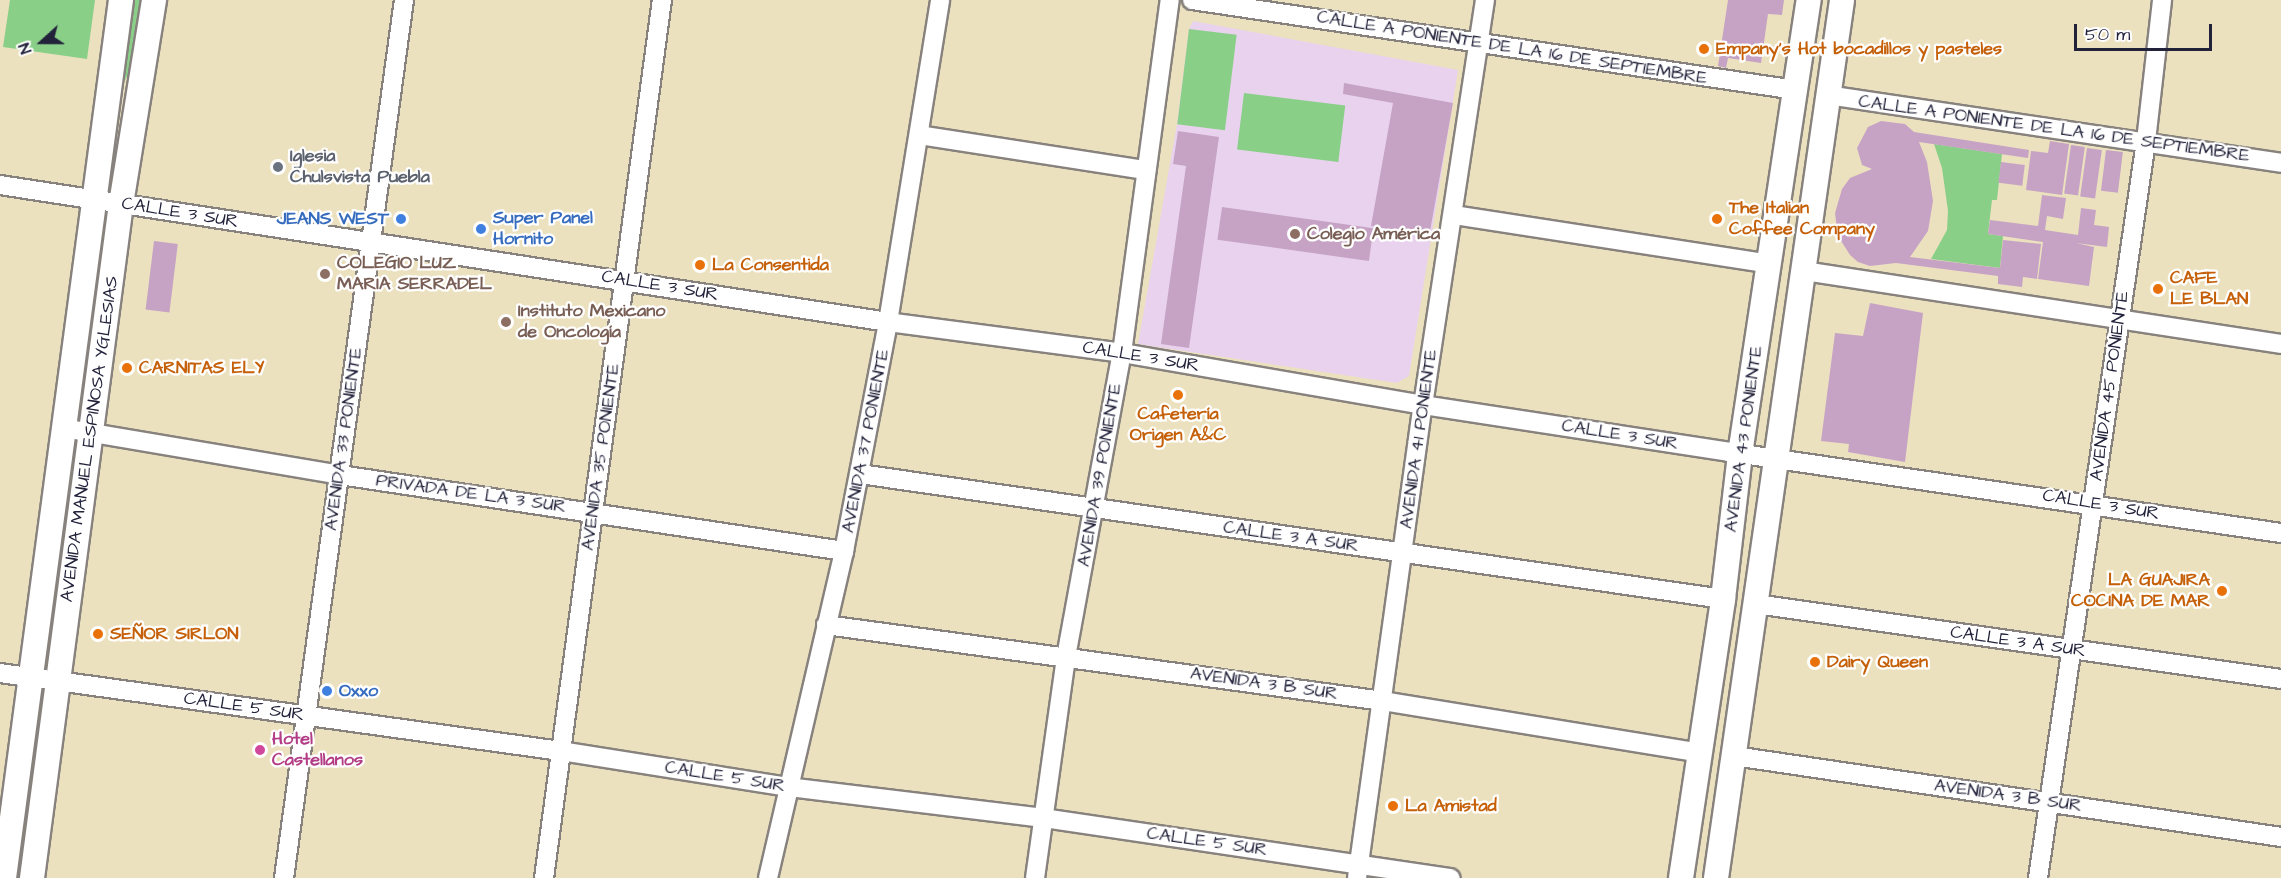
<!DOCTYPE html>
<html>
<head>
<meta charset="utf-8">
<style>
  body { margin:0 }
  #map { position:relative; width:2281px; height:878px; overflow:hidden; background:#ece1bf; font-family:"Architects Daughter",sans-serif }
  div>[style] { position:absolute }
  .built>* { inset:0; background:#e8d2ee }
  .green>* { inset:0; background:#8acf88; transform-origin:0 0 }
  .building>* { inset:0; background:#c6a3c5; transform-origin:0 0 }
  .roads { filter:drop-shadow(2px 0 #87827d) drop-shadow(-2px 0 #87827d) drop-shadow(0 2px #87827d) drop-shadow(0 -2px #87827d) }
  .street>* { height:18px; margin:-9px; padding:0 9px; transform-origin:9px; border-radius:9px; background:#fff }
  .secondary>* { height:24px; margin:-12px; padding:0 12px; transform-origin:12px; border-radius:12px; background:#fff }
  .dots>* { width:16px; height:16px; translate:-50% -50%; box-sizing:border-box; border:3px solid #fff; border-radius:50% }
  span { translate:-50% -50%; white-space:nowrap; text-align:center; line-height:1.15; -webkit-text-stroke:4.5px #fff; paint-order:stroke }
  .street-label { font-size:18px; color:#22223b }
  .food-label { font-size:18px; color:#c56008; font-weight:700 }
  .left { translate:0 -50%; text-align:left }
  .right { translate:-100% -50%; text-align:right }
  .worship-label { font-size:18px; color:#5b616d; font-weight:700 }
  .shop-label { font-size:18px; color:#366cbe; font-weight:700 }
  .education-label { font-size:18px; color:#785e54; font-weight:700 }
  .hotel-label { font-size:18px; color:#b23c85; font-weight:700 }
  .north { position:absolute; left:12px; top:12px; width:60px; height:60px; -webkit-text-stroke:4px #fff; paint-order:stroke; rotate:249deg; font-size:16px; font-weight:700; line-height:24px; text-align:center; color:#22223b }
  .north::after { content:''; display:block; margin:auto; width:21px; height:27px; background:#22223b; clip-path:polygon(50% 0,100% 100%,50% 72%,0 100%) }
  .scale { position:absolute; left:2074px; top:24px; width:138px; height:27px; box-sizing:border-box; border:3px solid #22223b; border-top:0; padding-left:8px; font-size:18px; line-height:21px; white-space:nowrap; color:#22223b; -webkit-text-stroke:4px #fff; paint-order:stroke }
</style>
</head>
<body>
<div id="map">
  <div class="built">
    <i style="clip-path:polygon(1193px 21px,1458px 70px,1409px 376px,1397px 383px,1138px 344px,1177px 124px,1189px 29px)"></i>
  </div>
  <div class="green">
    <i style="clip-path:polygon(10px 0,95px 0,87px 59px,3px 47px)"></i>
    <i style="clip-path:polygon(127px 0,144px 0,131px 69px,125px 80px,119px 69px)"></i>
    <i style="left:1189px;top:29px;width:48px;height:96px;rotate:7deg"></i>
    <i style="left:1244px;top:93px;width:102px;height:57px;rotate:7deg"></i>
    <i style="clip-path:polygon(1934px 144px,2002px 154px,1997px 200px,1992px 200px,1988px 234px,2003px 236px,2000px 268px,1931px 259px,1947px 230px,1948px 211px,1942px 168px)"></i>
  </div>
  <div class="building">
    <i style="clip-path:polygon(1728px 0,1784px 0,1782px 15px,1768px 14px,1761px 63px,1728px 58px,1726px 68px,1718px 66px)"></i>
    <i style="clip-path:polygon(1344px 83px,1453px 103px,1429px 237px,1371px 226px,1393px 103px,1343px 94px)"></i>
    <i style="clip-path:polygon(1881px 121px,1905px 124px,1914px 132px,2029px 150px,2028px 158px,1919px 142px,1927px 162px,1933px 201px,1928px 231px,1910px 257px,2000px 268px,2003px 240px,2041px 244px,2037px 279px,2023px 277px,2022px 287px,1998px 284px,1998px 276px,1896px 263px,1870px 266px,1858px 262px,1850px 255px,1838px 236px,1835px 213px,1842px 189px,1850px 178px,1872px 169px,1862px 165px,1857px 148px,1868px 127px)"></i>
    <i style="clip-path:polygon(1178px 131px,1219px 137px,1189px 348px,1161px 344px,1186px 166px,1173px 164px)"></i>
    <i style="clip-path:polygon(2050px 141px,2069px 144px,2062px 195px,2026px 190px,2031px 151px,2048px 153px)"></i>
    <i style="left:2071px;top:145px;width:14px;height:49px;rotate:8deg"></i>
    <i style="left:2087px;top:148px;width:15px;height:49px;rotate:8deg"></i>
    <i style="left:2106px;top:150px;width:17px;height:41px;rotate:7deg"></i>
    <i style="left:2001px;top:162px;width:24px;height:21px;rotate:7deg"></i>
    <i style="clip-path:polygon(2042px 195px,2066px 198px,2063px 219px,2047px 216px,2045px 230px,2078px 235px,2081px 208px,2096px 210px,2094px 225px,2109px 227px,2107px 247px,2076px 243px,2094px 247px,2089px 286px,2038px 279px,2043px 242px,1988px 234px,1990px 220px,2038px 226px)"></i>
    <i style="left:1222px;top:207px;width:153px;height:33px;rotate:8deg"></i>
    <i style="left:154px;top:241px;width:24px;height:69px;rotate:7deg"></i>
    <i style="clip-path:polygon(1870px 303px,1923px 313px,1905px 462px,1848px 452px,1849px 444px,1821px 441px,1835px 333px,1863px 336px)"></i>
  </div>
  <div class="roads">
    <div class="street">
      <i style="left:1192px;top:0;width:611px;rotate:8.48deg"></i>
      <i style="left:1827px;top:95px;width:459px;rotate:8.5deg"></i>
      <i style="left:919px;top:135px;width:230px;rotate:8.8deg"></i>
      <i style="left:0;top:185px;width:899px;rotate:8.77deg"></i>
      <i style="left:888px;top:322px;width:236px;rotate:7.5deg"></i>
      <i style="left:1122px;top:353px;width:305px;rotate:9.8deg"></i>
      <i style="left:1423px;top:405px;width:310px;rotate:8.7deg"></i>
      <i style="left:1729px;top:452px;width:558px;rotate:8.35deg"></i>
      <i style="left:1454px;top:215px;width:319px;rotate:8.8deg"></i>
      <i style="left:1804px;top:271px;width:483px;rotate:8.7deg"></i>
      <i style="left:63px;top:428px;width:281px;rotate:9.6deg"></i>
      <i style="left:340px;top:475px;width:510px;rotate:8.58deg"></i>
      <i style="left:860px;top:474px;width:872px;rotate:8.24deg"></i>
      <i style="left:1756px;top:604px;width:530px;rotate:8.13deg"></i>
      <i style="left:826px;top:625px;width:562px;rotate:7.77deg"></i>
      <i style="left:1383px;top:701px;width:322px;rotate:9.3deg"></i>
      <i style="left:0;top:673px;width:566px;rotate:7.92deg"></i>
      <i style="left:561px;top:751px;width:230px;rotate:9deg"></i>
      <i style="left:788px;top:787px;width:257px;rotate:6.9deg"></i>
      <i style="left:1043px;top:818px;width:412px;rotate:8.4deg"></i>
      <i style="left:1734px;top:756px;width:553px;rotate:8.42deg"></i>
      <i style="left:284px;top:878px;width:886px;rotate:-82.22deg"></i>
      <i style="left:544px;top:878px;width:886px;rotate:-82.35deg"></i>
      <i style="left:768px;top:878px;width:336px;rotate:-76.9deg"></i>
      <i style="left:844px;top:551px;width:233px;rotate:-79.1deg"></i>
      <i style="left:888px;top:322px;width:326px;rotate:-80.8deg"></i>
      <i style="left:1035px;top:878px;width:223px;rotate:-82deg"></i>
      <i style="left:1066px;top:657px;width:309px;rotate:-79.6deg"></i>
      <i style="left:1122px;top:353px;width:356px;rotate:-82.3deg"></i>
      <i style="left:1357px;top:878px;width:478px;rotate:-82.1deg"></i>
      <i style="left:1423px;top:405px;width:410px;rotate:-81.3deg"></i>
      <i style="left:2038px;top:878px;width:745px;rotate:-81.66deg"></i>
      <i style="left:2146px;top:141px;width:142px;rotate:-83.5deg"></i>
    </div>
    <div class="secondary">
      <i style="left:4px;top:878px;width:886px;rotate:-82.41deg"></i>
      <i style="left:32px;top:878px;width:680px;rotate:-82.48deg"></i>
      <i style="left:121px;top:204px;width:207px;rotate:-80.8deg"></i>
      <i style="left:1681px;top:878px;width:282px;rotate:-81.4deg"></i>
      <i style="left:1723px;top:599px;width:146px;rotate:-83.3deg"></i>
      <i style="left:1740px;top:454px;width:459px;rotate:-81.4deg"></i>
      <i style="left:1716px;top:878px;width:887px;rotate:-81.83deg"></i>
    </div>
  </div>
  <div class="dots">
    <i style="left:1704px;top:49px;background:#e8710a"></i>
    <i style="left:278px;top:167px;background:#6b7280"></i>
    <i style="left:401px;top:219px;background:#3f7fe0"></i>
    <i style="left:1717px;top:219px;background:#e8710a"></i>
    <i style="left:481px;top:229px;background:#3f7fe0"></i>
    <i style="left:1295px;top:234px;background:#8d6e63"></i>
    <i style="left:700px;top:265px;background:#e8710a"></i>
    <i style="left:325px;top:274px;background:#8d6e63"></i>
    <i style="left:2158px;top:289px;background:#e8710a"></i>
    <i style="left:506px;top:322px;background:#8d6e63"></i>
    <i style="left:127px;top:368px;background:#e8710a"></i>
    <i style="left:1178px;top:395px;background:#e8710a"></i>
    <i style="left:2222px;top:591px;background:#e8710a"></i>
    <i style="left:98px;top:634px;background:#e8710a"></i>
    <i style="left:1815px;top:662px;background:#e8710a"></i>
    <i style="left:327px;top:691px;background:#3f7fe0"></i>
    <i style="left:260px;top:750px;background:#d1479c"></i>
    <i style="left:1393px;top:806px;background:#e8710a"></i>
  </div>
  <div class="street-label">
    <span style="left:1512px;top:48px;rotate:9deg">CALLE A PONIENTE DE LA 16 DE SEPTIEMBRE</span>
    <span style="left:2054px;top:129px;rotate:8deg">CALLE A PONIENTE DE LA 16 DE SEPTIEMBRE</span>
    <span style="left:180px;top:213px;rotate:9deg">CALLE 3 SUR</span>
    <span style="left:660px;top:286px;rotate:9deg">CALLE 3 SUR</span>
    <span style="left:1141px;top:357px;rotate:9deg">CALLE 3 SUR</span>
    <span style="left:2110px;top:386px;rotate:-82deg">AVENIDA 45 PONIENTE</span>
    <span style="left:1620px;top:435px;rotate:9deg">CALLE 3 SUR</span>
    <span style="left:90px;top:439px;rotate:-82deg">AVENIDA MANUEL ESPINOSA YGLESIAS</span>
    <span style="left:344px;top:439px;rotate:-82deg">AVENIDA 33 PONIENTE</span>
    <span style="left:1419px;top:439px;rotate:-82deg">AVENIDA 41 PONIENTE</span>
    <span style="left:1744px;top:439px;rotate:-82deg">AVENIDA 43 PONIENTE</span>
    <span style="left:866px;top:441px;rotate:-79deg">AVENIDA 37 PONIENTE</span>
    <span style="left:601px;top:457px;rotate:-82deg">AVENIDA 35 PONIENTE</span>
    <span style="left:1100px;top:475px;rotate:-80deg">AVENIDA 39 PONIENTE</span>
    <span style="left:471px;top:494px;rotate:8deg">PRIVADA DE LA 3 SUR</span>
    <span style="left:2101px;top:505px;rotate:9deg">CALLE 3 SUR</span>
    <span style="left:1291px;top:537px;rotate:8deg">CALLE 3 A SUR</span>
    <span style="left:2018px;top:642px;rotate:8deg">CALLE 3 A SUR</span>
    <span style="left:1264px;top:684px;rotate:8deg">AVENIDA 3 B SUR</span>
    <span style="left:244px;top:707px;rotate:8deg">CALLE 5 SUR</span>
    <span style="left:725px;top:777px;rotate:9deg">CALLE 5 SUR</span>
    <span style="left:2008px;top:796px;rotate:8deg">AVENIDA 3 B SUR</span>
    <span style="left:1207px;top:842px;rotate:8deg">CALLE 5 SUR</span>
  </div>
  <div class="food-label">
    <span class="left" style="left:1716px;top:49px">Empany’s Hot bocadillos y pasteles</span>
    <span class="left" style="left:1729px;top:219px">The Italian<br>Coffee Company</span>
    <span class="left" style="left:712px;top:265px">La Consentida</span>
    <span class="left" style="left:2170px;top:289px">CAFE<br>LE BLAN</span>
    <span class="left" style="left:139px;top:368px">CARNITAS ELY</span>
    <span style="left:1178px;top:425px">Cafetería<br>Origen A&amp;C</span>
    <span class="right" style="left:2210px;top:591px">LA GUAJIRA<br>COCINA DE MAR</span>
    <span class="left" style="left:110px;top:634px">SEÑOR SIRLON</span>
    <span class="left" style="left:1827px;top:662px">Dairy Queen</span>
    <span class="left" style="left:1405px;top:806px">La Amistad</span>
  </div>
  <div class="worship-label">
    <span class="left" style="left:290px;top:167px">Iglesia<br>Chulsvista Puebla</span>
  </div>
  <div class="shop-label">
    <span class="right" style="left:389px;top:219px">JEANS WEST</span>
    <span class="left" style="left:493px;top:229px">Super Panel<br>Hornito</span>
    <span class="left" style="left:339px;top:691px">Oxxo</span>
  </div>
  <div class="education-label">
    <span class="left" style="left:1307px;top:234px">Colegio América</span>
    <span class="left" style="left:337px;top:274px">COLEGIO LUZ<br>MARIA SERRADEL</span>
    <span class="left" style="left:518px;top:322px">Instituto Mexicano<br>de Oncología</span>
  </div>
  <div class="hotel-label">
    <span class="left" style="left:272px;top:750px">Hotel<br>Castellanos</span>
  </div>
  <div class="north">N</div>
  <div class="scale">50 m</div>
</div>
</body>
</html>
